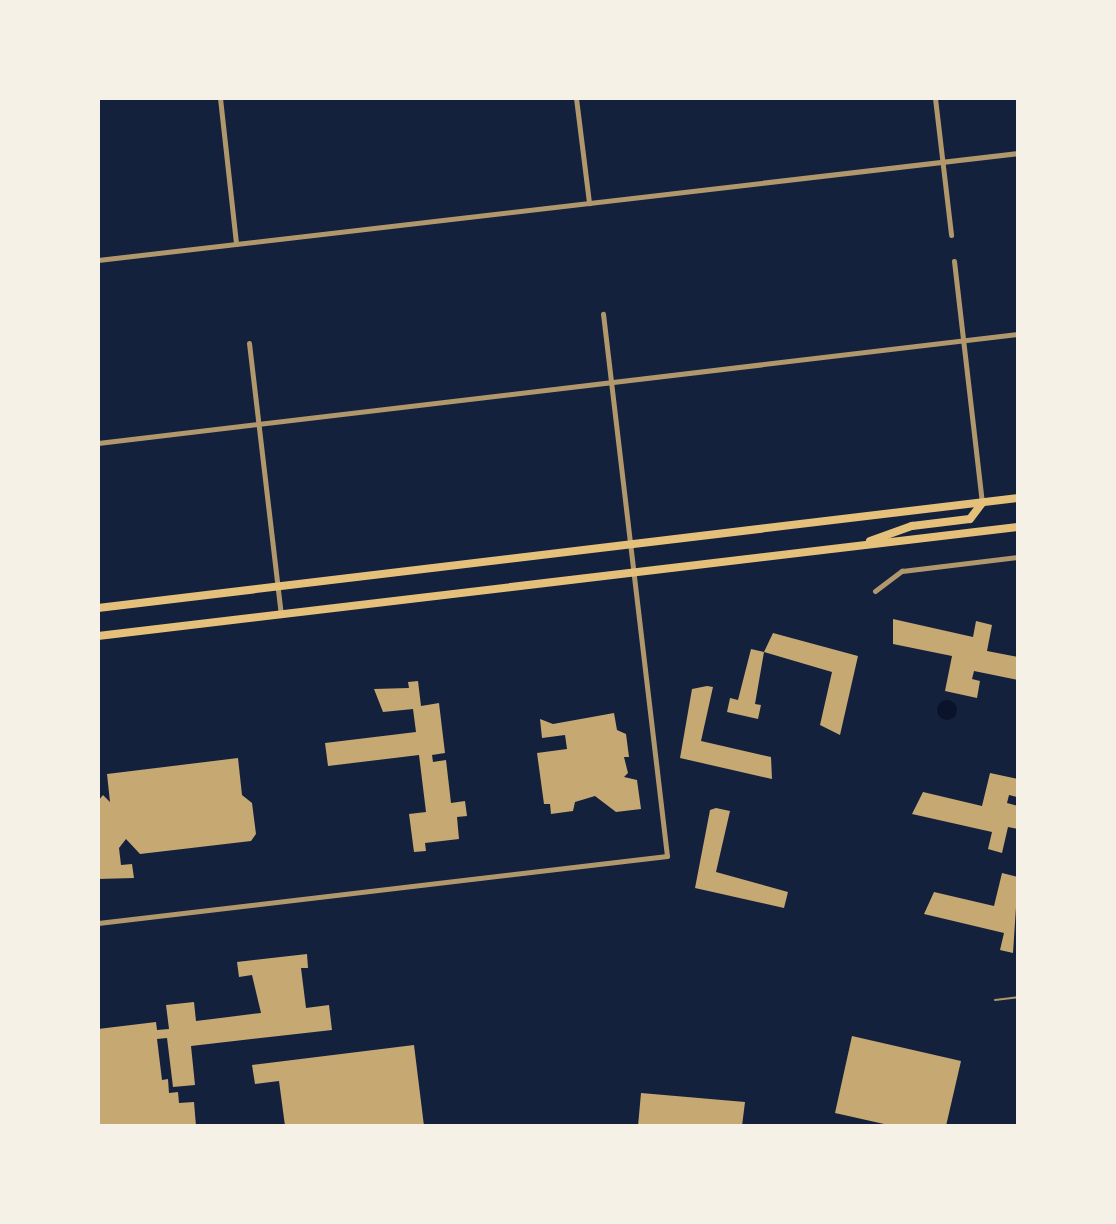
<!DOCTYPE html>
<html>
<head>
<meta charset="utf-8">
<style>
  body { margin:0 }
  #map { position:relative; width:1116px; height:1224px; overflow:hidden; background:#14213d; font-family:Georgia,serif }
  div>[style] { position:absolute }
  .water>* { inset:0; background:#0b132b }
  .round { border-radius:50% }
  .building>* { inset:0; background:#c6a872 }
  .service>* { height:2px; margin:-1px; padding:0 1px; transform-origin:1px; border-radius:1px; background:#b1986c }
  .minor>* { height:5px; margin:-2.5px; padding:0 2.5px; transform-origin:2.5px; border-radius:2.5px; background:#b1986c }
  .primary>* { height:8px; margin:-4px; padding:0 4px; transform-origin:4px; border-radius:4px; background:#e5c07b }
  span { translate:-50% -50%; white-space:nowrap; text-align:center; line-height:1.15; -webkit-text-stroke:7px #f6f1e7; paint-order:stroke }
  .frame { position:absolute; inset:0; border:100px solid #f6f1e7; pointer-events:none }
</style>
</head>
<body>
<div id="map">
  <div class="water">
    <i class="round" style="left:937px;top:700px;width:20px;height:20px"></i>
  </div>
  <div class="building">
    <i style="clip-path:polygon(893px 619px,973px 637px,976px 621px,992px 625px,987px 651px,1018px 657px,1018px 680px,974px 671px,972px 679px,980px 681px,977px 698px,945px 691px,952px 656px,893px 644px)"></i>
    <i style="clip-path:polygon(773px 633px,858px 656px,840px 735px,820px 725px,832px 672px,764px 652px,755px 704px,761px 705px,758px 719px,727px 712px,730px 698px,738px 700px,751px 649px,764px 652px)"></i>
    <i style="clip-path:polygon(418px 681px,421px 706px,439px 703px,445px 753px,432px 755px,433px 762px,446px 760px,451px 803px,465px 801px,467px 816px,457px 817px,459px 839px,425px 843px,426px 851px,414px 852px,409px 814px,426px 812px,419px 755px,328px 766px,325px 743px,416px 732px,413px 709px,383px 712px,374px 689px,409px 688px,408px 682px)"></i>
    <i style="clip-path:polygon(707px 686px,713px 687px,701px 741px,771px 757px,772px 779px,680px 758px,692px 689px)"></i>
    <i style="clip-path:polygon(614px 713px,617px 730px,626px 734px,629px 757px,624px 757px,628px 773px,624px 777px,637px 780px,641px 809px,616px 812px,595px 796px,575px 802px,573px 811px,551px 814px,550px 804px,544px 804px,537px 753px,567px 749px,565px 735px,542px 738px,540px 719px,553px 724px)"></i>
    <i style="clip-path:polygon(238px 758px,242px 795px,252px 803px,256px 834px,251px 841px,140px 854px,126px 839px,119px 848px,121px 865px,132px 864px,134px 878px,98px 879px,98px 801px,103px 795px,110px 802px,107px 774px)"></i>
    <i style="clip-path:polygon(990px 773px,1018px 779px,1017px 797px,1009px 795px,1007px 803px,1018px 806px,1018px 829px,1008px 827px,1002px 853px,988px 849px,992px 832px,912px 814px,923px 792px,982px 806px)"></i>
    <i style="clip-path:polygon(716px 808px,730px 811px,716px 872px,788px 892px,784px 908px,695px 888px,710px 810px)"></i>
    <i style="clip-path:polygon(1002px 873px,1018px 877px,1013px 953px,1000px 950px,1004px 933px,924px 914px,934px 892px,994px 906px)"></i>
    <i style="clip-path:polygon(307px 954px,308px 968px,301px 968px,306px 1008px,329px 1005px,332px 1030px,191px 1046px,195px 1085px,173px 1087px,167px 1038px,157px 1039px,162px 1080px,168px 1079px,169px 1093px,178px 1092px,179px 1103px,194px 1102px,196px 1126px,98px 1126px,98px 1029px,156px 1022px,157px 1030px,169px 1029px,166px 1005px,194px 1002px,196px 1021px,261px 1013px,252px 975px,239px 977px,237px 962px)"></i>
    <i style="clip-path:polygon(852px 1036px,961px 1061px,946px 1126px,893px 1126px,835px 1113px)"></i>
    <i style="clip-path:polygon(414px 1045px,424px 1126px,285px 1126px,279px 1081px,255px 1084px,252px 1065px)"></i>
    <i style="clip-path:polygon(641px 1093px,745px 1102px,742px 1126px,638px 1126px)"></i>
  </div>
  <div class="service">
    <i style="left:995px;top:1000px;width:23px;rotate:-7deg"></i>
  </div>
  <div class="minor">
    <i style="left:220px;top:98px;width:147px;rotate:83.7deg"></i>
    <i style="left:576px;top:98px;width:106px;rotate:82.9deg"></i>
    <i style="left:935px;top:98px;width:138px;rotate:83.3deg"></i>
    <i style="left:98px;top:260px;width:926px;rotate:-6.63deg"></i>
    <i style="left:954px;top:261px;width:243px;rotate:83.4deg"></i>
    <i style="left:249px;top:343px;width:274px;rotate:83.3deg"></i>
    <i style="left:98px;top:443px;width:926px;rotate:-6.76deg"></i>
    <i style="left:875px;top:591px;width:34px;rotate:-37deg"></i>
    <i style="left:902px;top:571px;width:117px;rotate:-6.9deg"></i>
    <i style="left:98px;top:923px;width:573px;rotate:-6.72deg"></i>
    <i style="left:667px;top:856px;width:546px;rotate:-96.73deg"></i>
  </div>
  <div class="primary">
    <i style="left:870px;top:541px;width:45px;rotate:-19.7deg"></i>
    <i style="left:912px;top:526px;width:58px;rotate:-6.9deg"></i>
    <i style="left:970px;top:519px;width:20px;rotate:-53deg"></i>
    <i style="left:98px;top:608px;width:927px;rotate:-6.82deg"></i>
    <i style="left:98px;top:636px;width:926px;rotate:-6.76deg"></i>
  </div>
  <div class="frame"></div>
</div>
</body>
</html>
